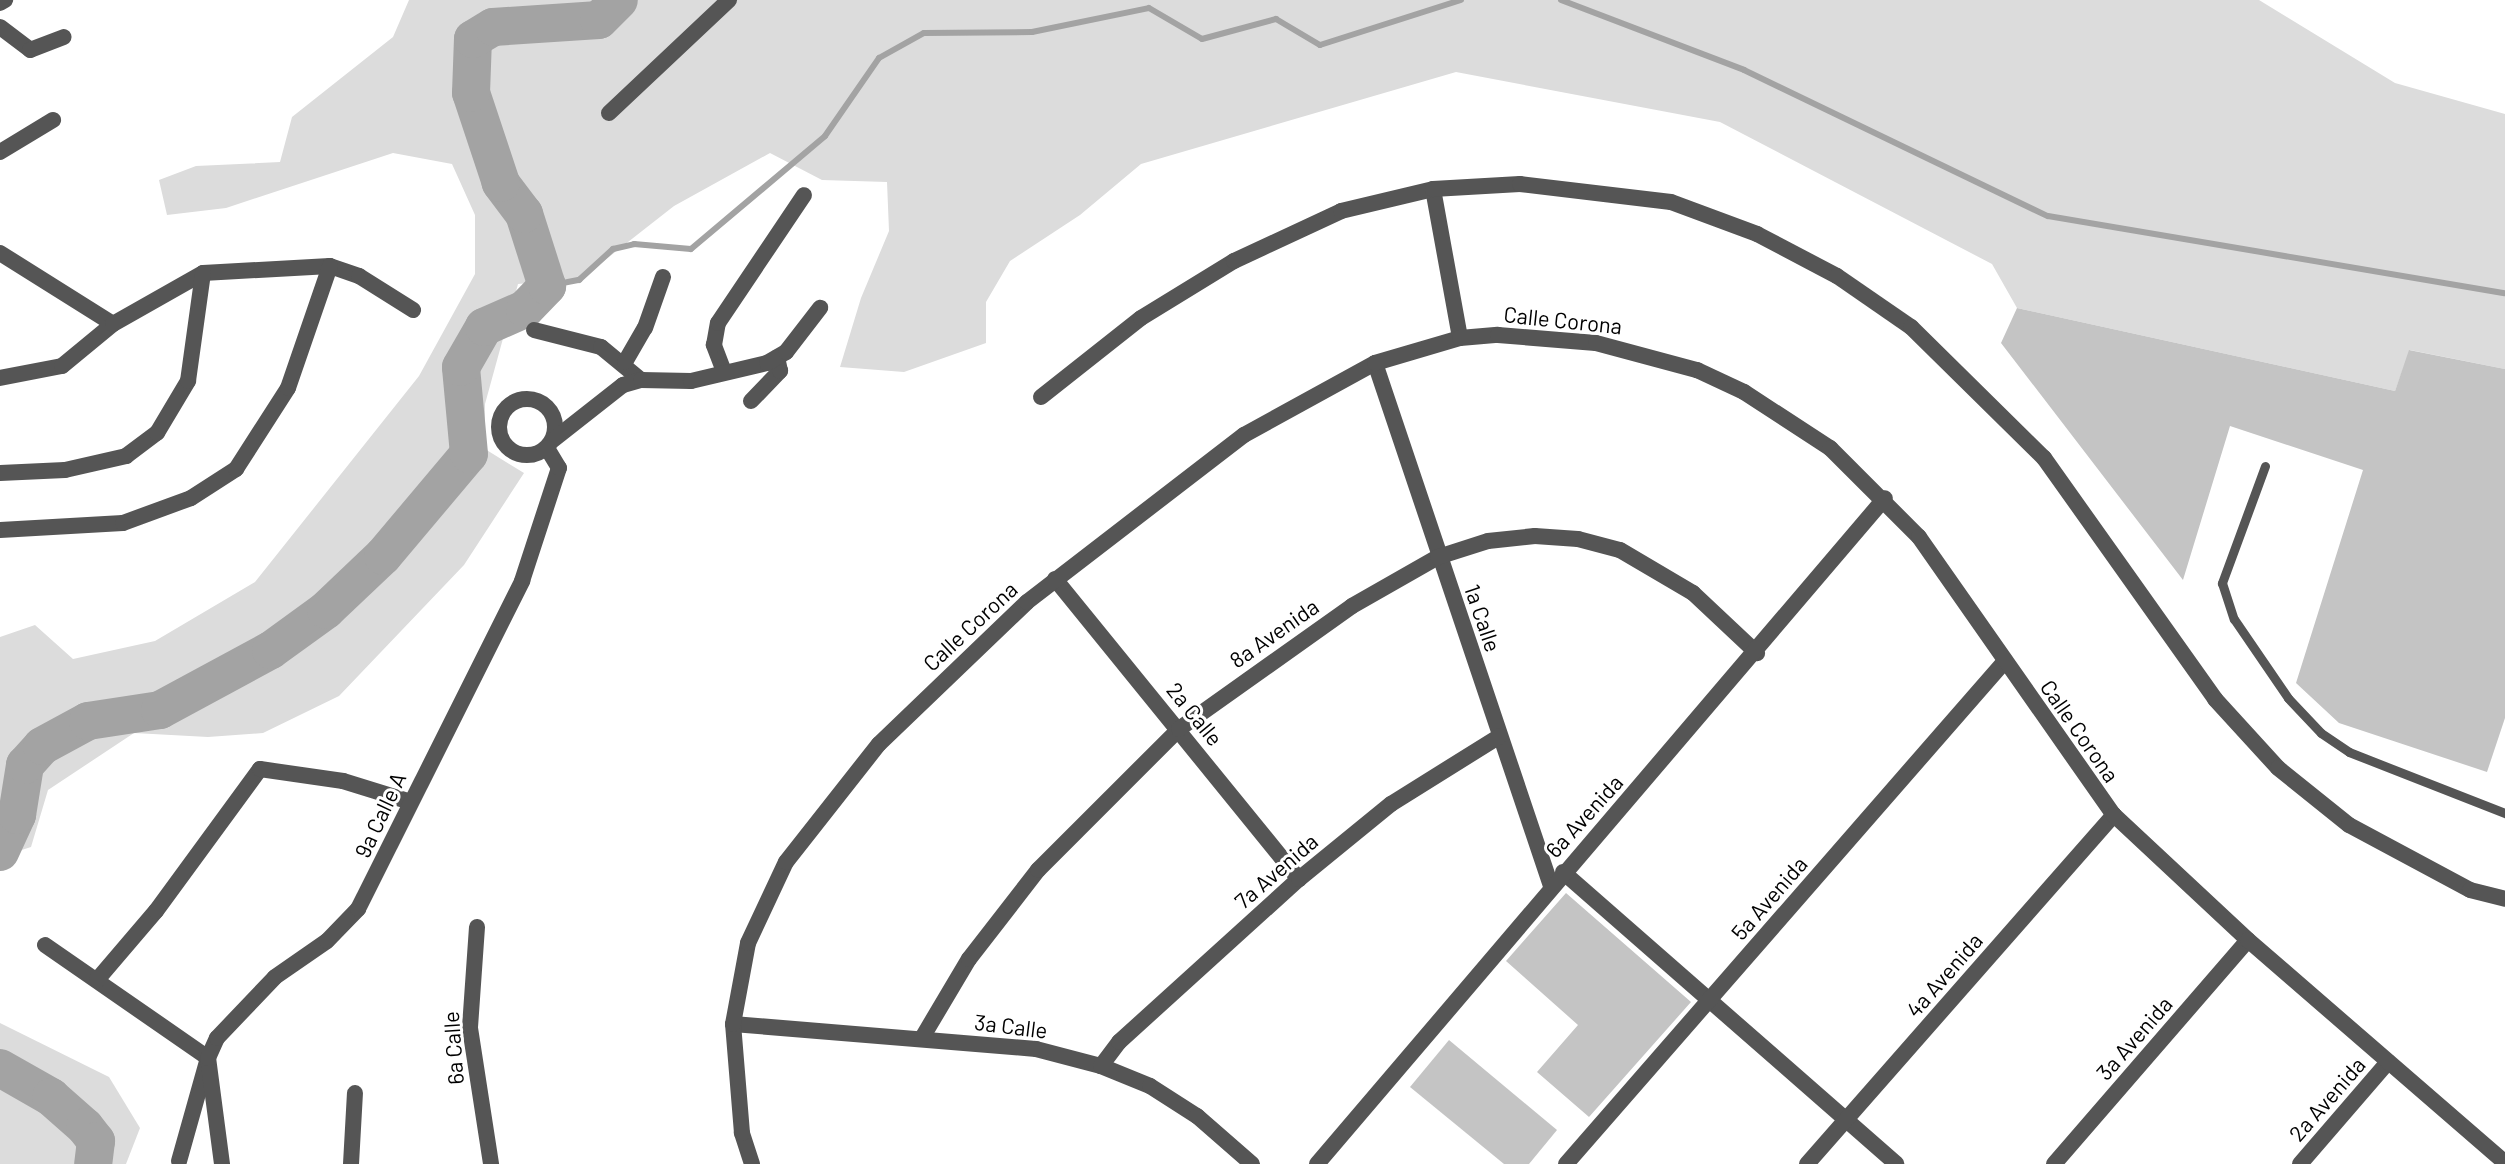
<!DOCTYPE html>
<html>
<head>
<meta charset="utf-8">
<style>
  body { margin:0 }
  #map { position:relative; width:2505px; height:1164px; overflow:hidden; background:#fff; font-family:Barlow,sans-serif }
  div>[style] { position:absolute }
  .green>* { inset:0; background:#dcdcdc }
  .stream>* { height:6px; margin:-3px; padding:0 3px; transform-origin:3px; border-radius:3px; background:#a3a3a3 }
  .river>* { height:38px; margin:-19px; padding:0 19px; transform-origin:19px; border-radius:19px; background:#a3a3a3 }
  .building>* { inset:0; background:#c4c4c4 }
  .service>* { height:9px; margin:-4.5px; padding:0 4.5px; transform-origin:4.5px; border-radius:4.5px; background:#555 }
  .minor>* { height:16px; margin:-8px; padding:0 8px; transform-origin:8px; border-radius:8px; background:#555 }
  .minor>.ring { margin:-8px; padding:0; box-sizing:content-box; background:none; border:16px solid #555; border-radius:50% }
  .tertiary>* { height:16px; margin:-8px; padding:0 8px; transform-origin:8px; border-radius:8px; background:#555 }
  span { translate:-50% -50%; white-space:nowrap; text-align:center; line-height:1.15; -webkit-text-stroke:6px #fff; paint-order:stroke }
  .street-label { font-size:22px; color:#000 }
</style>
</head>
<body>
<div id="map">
  <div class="green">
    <i style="clip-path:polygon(409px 0,2259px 0,2395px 83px,2505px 114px,2505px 369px,2410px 350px,2395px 391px,2017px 308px,1992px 264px,1720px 122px,1456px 72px,1141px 164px,1080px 215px,1010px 261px,986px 302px,986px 343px,904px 372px,840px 367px,861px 298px,889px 231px,887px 182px,822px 180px,770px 153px,674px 206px,582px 278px,518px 284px,485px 404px,485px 449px,524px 473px,464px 565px,339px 696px,263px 733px,208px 737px,134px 733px,48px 790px,31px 847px,0 857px,0 637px,35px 625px,73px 659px,155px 641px,255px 582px,419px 376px,475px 274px,475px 215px,452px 164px,393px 153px,226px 208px,167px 215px,159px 180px,196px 166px,280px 162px,292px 117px,393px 37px)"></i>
    <i style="clip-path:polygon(0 1023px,109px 1077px,140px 1128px,126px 1164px,0 1164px)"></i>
  </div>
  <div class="stream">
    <i style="left:1561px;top:0;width:196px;rotate:20.9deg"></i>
    <i style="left:1744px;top:70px;width:337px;rotate:25.7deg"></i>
    <i style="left:2048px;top:216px;width:463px;rotate:9.6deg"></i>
    <i style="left:547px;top:286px;width:33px;rotate:-11deg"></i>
    <i style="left:579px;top:280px;width:46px;rotate:-42.4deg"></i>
    <i style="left:613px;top:249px;width:22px;rotate:-13deg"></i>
    <i style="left:634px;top:244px;width:57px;rotate:5deg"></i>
    <i style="left:691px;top:249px;width:175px;rotate:-40.1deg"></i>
    <i style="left:825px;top:136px;width:95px;rotate:-55.3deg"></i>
    <i style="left:879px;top:58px;width:51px;rotate:-29.1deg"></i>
    <i style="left:924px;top:33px;width:108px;rotate:-0.5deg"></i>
    <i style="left:1032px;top:32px;width:119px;rotate:-11.6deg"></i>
    <i style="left:1149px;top:8px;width:61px;rotate:30.3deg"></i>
    <i style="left:1202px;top:39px;width:77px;rotate:-15.1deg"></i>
    <i style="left:1276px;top:19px;width:51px;rotate:30.6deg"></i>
    <i style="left:1320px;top:45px;width:148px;rotate:-17.7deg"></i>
  </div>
  <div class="river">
    <i style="left:0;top:852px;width:41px;rotate:-65.3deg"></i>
    <i style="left:17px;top:815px;width:51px;rotate:-80.9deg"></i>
    <i style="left:25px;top:765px;width:25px;rotate:-48deg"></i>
    <i style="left:42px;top:746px;width:52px;rotate:-28.5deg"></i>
    <i style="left:88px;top:721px;width:73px;rotate:-8.7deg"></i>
    <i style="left:160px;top:710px;width:126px;rotate:-28.4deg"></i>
    <i style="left:271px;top:650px;width:68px;rotate:-36deg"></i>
    <i style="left:326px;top:610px;width:79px;rotate:-43.5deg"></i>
    <i style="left:383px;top:556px;width:133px;rotate:-49.9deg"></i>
    <i style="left:469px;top:454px;width:87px;rotate:-95.3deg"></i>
    <i style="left:461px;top:367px;width:46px;rotate:-60.1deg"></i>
    <i style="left:484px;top:327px;width:45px;rotate:-23.7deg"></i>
    <i style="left:525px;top:309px;width:32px;rotate:-46deg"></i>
    <i style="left:547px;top:286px;width:76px;rotate:-107.7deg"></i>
    <i style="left:524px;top:214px;width:39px;rotate:-127deg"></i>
    <i style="left:501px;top:183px;width:95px;rotate:-108.4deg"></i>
    <i style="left:471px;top:93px;width:54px;rotate:-87.9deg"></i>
    <i style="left:473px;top:39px;width:23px;rotate:-31deg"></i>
    <i style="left:493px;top:27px;width:106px;rotate:-3.8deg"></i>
    <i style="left:599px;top:20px;width:28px;rotate:-45deg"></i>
    <i style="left:0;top:1068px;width:59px;rotate:29.6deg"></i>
    <i style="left:51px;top:1097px;width:45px;rotate:41.4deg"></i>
    <i style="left:85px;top:1127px;width:18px;rotate:52deg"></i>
    <i style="left:96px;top:1141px;width:23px;rotate:97deg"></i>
  </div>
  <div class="building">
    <i style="clip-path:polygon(2017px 308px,2395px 391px,2409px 350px,2505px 369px,2505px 718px,2487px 772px,2339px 723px,2296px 683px,2363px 470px,2230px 426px,2183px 580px,2001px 343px)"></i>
    <i style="clip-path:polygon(1566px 893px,1691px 1002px,1589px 1117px,1537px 1072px,1578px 1025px,1506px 961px)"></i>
    <i style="clip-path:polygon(1449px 1040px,1557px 1130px,1529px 1164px,1504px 1164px,1410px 1087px)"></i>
  </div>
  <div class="service">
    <i style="left:2265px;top:466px;width:125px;rotate:110.2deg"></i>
    <i style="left:2222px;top:583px;width:38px;rotate:72deg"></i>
    <i style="left:2234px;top:619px;width:96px;rotate:55.6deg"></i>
    <i style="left:2288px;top:698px;width:48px;rotate:46.7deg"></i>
    <i style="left:2321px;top:733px;width:34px;rotate:34deg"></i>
    <i style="left:2349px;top:752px;width:168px;rotate:21.4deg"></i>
  </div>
  <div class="minor">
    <i style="left:0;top:3px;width:6px;rotate:-31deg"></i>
    <i style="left:0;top:27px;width:38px;rotate:37deg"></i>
    <i style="left:30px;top:50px;width:36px;rotate:-21deg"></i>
    <i style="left:609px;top:113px;width:165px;rotate:-43.3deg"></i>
    <i style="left:0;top:152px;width:62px;rotate:-31.1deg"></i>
    <i style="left:1433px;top:189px;width:151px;rotate:79.7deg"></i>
    <i style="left:0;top:253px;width:133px;rotate:32.1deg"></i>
    <i style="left:534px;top:330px;width:69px;rotate:14.2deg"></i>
    <i style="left:601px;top:347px;width:52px;rotate:39.5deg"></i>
    <i style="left:625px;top:362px;width:39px;rotate:-60deg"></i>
    <i style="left:645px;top:328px;width:54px;rotate:-70.6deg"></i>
    <i style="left:1375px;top:363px;width:552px;rotate:71.4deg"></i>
    <i style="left:723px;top:369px;width:26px;rotate:-111deg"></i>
    <i style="left:714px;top:345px;width:22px;rotate:-80deg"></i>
    <i style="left:718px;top:323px;width:154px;rotate:-56.1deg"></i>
    <i style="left:0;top:378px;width:63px;rotate:-11deg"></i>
    <i style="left:62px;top:366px;width:66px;rotate:-39.5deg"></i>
    <i style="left:113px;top:324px;width:103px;rotate:-29.5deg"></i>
    <i style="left:203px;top:273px;width:127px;rotate:-3.2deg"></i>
    <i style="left:330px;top:266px;width:31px;rotate:19deg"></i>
    <i style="left:359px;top:276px;width:64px;rotate:32.2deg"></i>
    <i style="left:1041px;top:397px;width:127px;rotate:-38.3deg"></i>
    <i style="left:1141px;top:318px;width:109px;rotate:-31.5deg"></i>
    <i style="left:1234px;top:261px;width:118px;rotate:-25deg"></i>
    <i style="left:1341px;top:211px;width:95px;rotate:-13.4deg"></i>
    <i style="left:1433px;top:189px;width:87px;rotate:-3.3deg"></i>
    <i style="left:1520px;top:184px;width:152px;rotate:6.8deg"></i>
    <i style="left:1671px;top:202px;width:92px;rotate:20.4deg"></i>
    <i style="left:1757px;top:234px;width:90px;rotate:27.7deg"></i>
    <i style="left:1837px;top:276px;width:90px;rotate:34.6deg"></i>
    <i style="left:1911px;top:327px;width:187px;rotate:44.6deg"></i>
    <i style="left:2044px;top:458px;width:296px;rotate:54.6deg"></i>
    <i style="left:2215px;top:699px;width:93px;rotate:47.6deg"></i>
    <i style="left:2278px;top:768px;width:91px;rotate:38.8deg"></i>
    <i style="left:2349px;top:825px;width:137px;rotate:28.2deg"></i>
    <i style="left:2470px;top:890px;width:36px;rotate:14deg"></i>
    <i class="ring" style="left:499px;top:399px;width:40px;height:40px"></i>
    <i style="left:751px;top:401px;width:42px;rotate:-46deg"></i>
    <i style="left:780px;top:371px;width:14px;rotate:-102deg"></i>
    <i style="left:553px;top:440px;width:89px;rotate:-38.2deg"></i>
    <i style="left:623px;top:385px;width:19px;rotate:-16deg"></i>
    <i style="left:641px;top:380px;width:50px;rotate:1.1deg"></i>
    <i style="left:691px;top:381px;width:78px;rotate:-13.3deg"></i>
    <i style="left:767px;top:363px;width:22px;rotate:-30deg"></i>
    <i style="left:786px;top:352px;width:56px;rotate:-52.3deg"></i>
    <i style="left:0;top:473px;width:65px;rotate:-2.6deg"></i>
    <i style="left:65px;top:470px;width:63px;rotate:-12.9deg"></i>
    <i style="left:126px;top:456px;width:39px;rotate:-37deg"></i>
    <i style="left:157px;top:433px;width:61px;rotate:-59.2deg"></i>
    <i style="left:188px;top:381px;width:109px;rotate:-82.1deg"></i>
    <i style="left:0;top:530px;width:123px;rotate:-3.3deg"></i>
    <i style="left:123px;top:523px;width:72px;rotate:-20.2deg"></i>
    <i style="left:191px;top:498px;width:54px;rotate:-32.8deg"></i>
    <i style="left:236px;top:469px;width:96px;rotate:-57.3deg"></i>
    <i style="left:288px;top:388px;width:129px;rotate:-71deg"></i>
    <i style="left:1055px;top:579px;width:387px;rotate:50.9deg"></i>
    <i style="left:1563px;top:872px;width:443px;rotate:41.2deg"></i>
    <i style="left:477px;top:927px;width:101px;rotate:94deg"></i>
    <i style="left:470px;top:1028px;width:138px;rotate:81.2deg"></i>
    <i style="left:45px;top:945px;width:198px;rotate:34.7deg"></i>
    <i style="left:208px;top:1058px;width:107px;rotate:105.7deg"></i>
    <i style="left:97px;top:980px;width:91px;rotate:-49.5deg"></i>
    <i style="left:156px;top:911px;width:176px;rotate:-53.8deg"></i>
    <i style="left:260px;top:769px;width:84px;rotate:8.2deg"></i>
    <i style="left:343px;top:781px;width:71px;rotate:17.2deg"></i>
    <i style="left:733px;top:1024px;width:304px;rotate:4.7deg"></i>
    <i style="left:1036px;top:1049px;width:67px;rotate:14.7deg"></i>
    <i style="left:1101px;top:1066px;width:53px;rotate:22.2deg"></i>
    <i style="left:1150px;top:1086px;width:56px;rotate:32.6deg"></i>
    <i style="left:1197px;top:1116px;width:73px;rotate:41.1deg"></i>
    <i style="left:922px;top:1038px;width:92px;rotate:-59.3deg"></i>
    <i style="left:969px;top:959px;width:113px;rotate:-52.2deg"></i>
    <i style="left:1038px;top:870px;width:199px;rotate:-45deg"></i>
    <i style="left:1179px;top:729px;width:212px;rotate:-35.4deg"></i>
    <i style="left:1352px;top:606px;width:99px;rotate:-29.7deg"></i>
    <i style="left:1438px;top:557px;width:52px;rotate:-17.7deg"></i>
    <i style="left:1488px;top:541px;width:47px;rotate:-6.1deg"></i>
    <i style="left:1535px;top:536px;width:43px;rotate:4deg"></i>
    <i style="left:1578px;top:539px;width:43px;rotate:14.7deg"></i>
    <i style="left:1620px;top:550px;width:85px;rotate:30.5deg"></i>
    <i style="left:1693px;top:593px;width:88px;rotate:43.2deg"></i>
    <i style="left:1101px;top:1066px;width:30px;rotate:-53deg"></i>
    <i style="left:1119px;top:1042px;width:243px;rotate:-42.2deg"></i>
    <i style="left:1299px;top:879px;width:119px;rotate:-39.2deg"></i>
    <i style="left:1391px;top:804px;width:128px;rotate:-32deg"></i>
    <i style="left:222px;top:1164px;width:107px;rotate:-97.5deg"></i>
    <i style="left:208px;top:1058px;width:22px;rotate:-66deg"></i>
    <i style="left:217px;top:1038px;width:84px;rotate:-46.4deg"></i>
    <i style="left:275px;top:977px;width:63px;rotate:-34.7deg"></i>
    <i style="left:327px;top:941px;width:45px;rotate:-45.9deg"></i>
    <i style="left:358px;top:909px;width:367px;rotate:-63.4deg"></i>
    <i style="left:522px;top:581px;width:119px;rotate:-71.9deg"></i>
    <i style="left:559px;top:468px;width:23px;rotate:-121deg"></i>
    <i style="left:351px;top:1164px;width:71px;rotate:-86.8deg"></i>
    <i style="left:1317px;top:1164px;width:875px;rotate:-49.54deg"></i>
    <i style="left:1566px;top:1164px;width:668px;rotate:-48.89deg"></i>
    <i style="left:1807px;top:1164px;width:465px;rotate:-48.7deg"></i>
    <i style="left:2054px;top:1164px;width:296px;rotate:-49.1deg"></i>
    <i style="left:2300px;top:1164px;width:135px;rotate:-49.2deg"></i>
  </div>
  <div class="tertiary">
    <i style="left:752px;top:1164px;width:33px;rotate:-108deg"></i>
    <i style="left:742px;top:1133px;width:109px;rotate:-94.7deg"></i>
    <i style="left:733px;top:1024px;width:82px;rotate:-79.5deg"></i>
    <i style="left:748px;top:943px;width:89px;rotate:-64.9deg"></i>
    <i style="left:786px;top:862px;width:150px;rotate:-51.8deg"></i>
    <i style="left:879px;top:744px;width:205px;rotate:-43.8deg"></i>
    <i style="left:1027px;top:602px;width:274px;rotate:-37.6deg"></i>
    <i style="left:1244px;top:435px;width:149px;rotate:-28.8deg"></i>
    <i style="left:1375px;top:363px;width:89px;rotate:-16.4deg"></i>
    <i style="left:1460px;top:338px;width:38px;rotate:-5deg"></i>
    <i style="left:1498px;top:335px;width:98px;rotate:4.7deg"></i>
    <i style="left:1596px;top:343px;width:105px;rotate:15deg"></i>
    <i style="left:1697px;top:370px;width:52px;rotate:25.1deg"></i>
    <i style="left:1744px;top:392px;width:103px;rotate:33.1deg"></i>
    <i style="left:1830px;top:448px;width:126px;rotate:45deg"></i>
    <i style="left:1919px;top:537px;width:340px;rotate:55deg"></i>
    <i style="left:2114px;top:815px;width:183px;rotate:43deg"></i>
    <i style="left:2248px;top:940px;width:340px;rotate:40.9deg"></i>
  </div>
  <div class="street-label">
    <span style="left:1563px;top:320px;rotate:6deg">Calle Corona</span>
    <span style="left:1483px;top:618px;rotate:71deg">1a Calle</span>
    <span style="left:970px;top:626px;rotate:-43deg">Calle Corona</span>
    <span style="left:1274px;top:633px;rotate:-35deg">8a Avenida</span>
    <span style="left:1195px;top:714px;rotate:51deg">2a Calle</span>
    <span style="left:2080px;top:731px;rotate:55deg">Calle Corona</span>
    <span style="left:380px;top:815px;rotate:-65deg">9a Calle A</span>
    <span style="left:1584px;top:816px;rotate:-48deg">6a Avenida</span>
    <span style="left:1276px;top:871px;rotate:-41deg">7a Avenida</span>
    <span style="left:1769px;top:898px;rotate:-49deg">5a Avenida</span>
    <span style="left:1944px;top:975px;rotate:-49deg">4a Avenida</span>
    <span style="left:1011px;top:1026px;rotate:7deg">3a Calle</span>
    <span style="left:2134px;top:1038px;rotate:-49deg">3a Avenida</span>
    <span style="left:453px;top:1048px;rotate:-94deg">6a Calle</span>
    <span style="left:2327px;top:1099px;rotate:-49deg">2a Avenida</span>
  </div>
</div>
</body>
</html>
